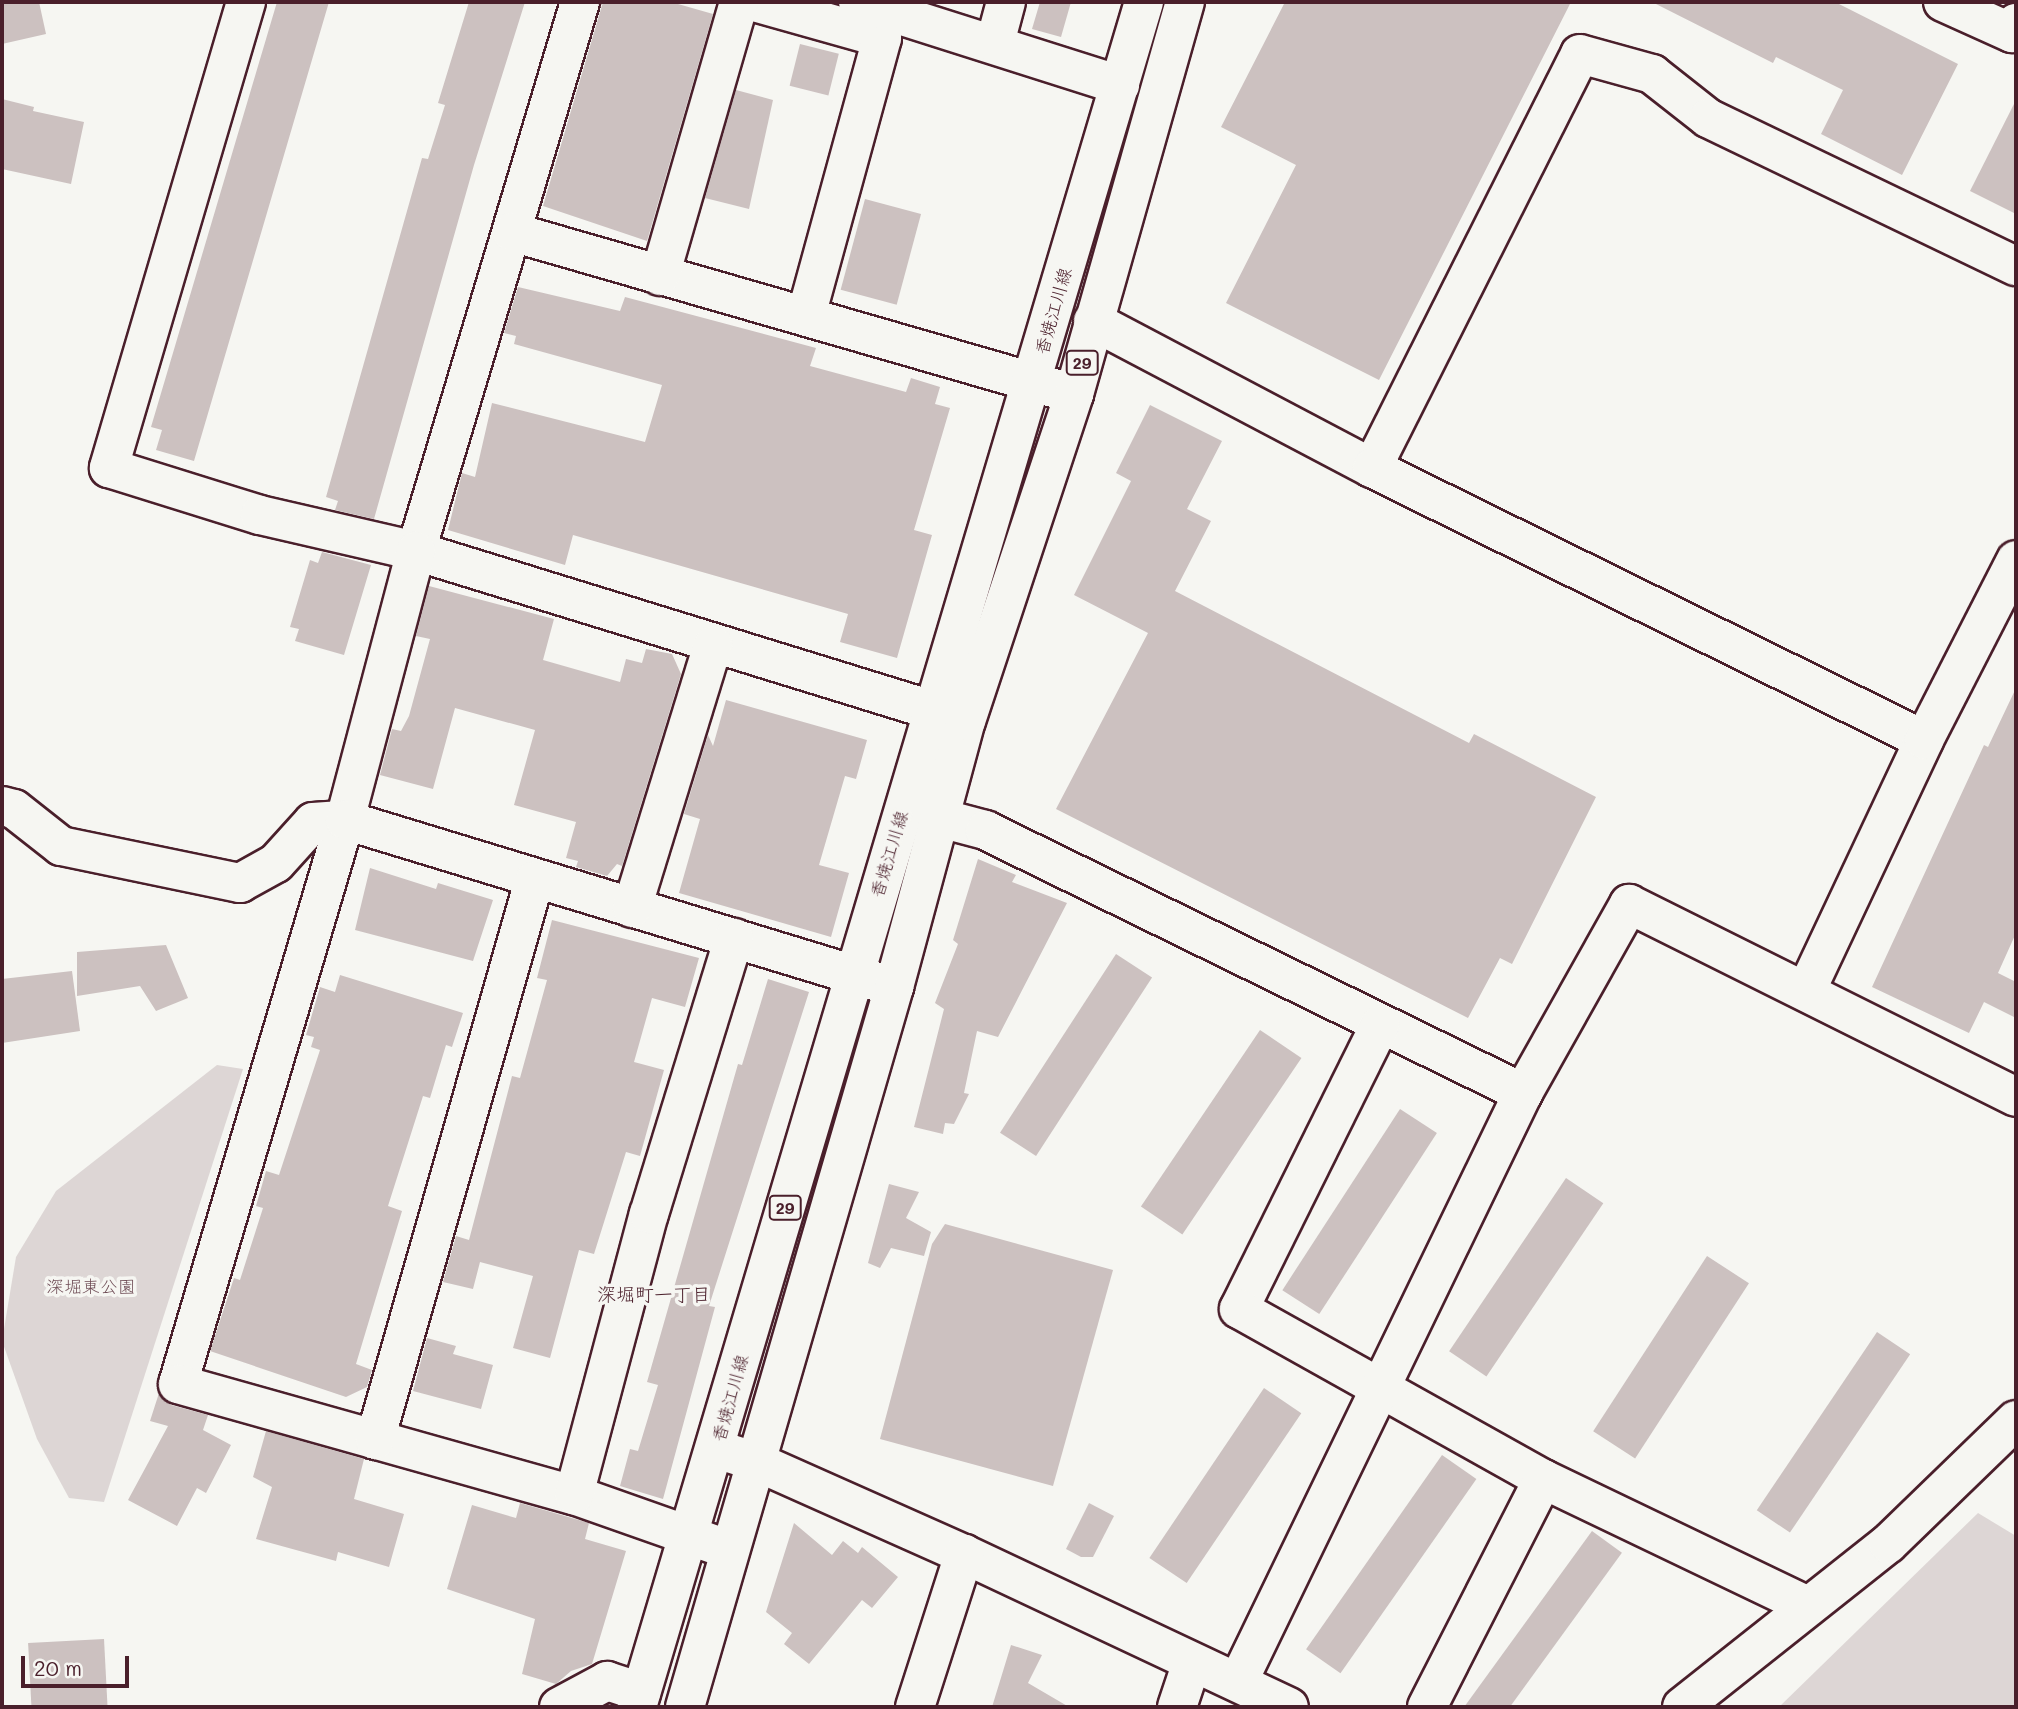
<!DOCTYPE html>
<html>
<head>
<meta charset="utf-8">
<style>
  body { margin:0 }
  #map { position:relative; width:2018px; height:1709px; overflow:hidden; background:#f6f6f2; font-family:Mali,"Klee One",sans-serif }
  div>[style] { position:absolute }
  .green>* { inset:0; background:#ddd6d5 }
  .building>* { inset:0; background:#ccc1c0; transform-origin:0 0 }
  .roads { filter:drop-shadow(2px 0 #4a1f2b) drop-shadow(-2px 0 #4a1f2b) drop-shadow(0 2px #4a1f2b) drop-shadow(0 -2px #4a1f2b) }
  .minor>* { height:38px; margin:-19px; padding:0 19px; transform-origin:19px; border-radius:19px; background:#f6f6f2 }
  .tertiary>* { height:38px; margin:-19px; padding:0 19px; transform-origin:19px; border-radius:19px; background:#f6f6f2 }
  .primary>* { height:38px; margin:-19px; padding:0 19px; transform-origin:19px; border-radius:19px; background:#f6f6f2 }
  span { translate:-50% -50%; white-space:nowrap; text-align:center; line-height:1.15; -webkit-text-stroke:7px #f6f6f2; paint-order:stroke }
  .shield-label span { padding:2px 5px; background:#f6f6f2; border:2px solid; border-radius:5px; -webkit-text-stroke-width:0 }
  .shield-label { font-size:16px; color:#4a1f2b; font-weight:700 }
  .street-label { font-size:18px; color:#4a1f2b }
  .park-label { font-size:18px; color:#6f4d56 }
  .neighbourhood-label { font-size:19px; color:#4a1f2b }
  .frame { position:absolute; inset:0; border:4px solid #4a1f2b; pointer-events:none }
  .scale { position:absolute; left:21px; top:1656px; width:108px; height:32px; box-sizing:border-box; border:4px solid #4a1f2b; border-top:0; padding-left:9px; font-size:21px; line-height:24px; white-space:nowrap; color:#4a1f2b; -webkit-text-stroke:5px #f6f6f2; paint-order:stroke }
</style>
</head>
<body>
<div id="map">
  <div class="green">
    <i style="clip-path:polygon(217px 1065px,243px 1069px,104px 1502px,69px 1498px,37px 1439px,2px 1341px,16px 1257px,56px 1191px)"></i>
    <i style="clip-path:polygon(1978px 1513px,2016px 1536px,2016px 1707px,1779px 1707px)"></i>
  </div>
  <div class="building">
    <i style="clip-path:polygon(2px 2px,39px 2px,46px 34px,2px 44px)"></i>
    <i style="clip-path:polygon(277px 2px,329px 2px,194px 461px,156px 450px,162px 430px,151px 427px)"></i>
    <i style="clip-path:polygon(469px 2px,525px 2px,474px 165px,374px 519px,335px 510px,338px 501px,326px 497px,422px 158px,428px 159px,445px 105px,438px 103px)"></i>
    <i style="clip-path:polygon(603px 2px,671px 2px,713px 14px,647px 241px,543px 206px)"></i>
    <i style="clip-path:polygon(1040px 2px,1071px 2px,1061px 37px,1032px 29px)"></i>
    <i style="clip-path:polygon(1285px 2px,1571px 2px,1379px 380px,1226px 303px,1296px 165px,1221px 127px)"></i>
    <i style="clip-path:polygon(1652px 2px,1835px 2px,1958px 64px,1902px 175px,1821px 134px,1843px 90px,1776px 57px,1773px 63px)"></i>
    <i style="left:800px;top:44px;width:40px;height:43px;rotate:14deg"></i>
    <i style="clip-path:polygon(736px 90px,773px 100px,749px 209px,705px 198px)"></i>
    <i style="clip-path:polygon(2px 99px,34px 107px,33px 111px,84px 122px,71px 184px,2px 169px)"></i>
    <i style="clip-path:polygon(2016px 100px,2016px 214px,1970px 191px)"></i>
    <i style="left:865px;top:199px;width:58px;height:94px;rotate:15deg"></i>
    <i style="clip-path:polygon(518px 287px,620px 311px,625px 297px,816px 348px,810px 366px,906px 392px,911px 378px,940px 387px,935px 404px,950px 408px,914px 530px,932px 535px,897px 658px,840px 642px,848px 614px,573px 535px,565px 565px,448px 530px,462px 473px,475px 477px,492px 403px,645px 442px,662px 385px,514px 344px,516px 336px,504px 333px)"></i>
    <i style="clip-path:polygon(1150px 405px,1222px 441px,1187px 509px,1211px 521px,1175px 591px,1469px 743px,1474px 734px,1596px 797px,1512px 964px,1500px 958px,1468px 1018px,1056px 809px,1148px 633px,1074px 595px,1131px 481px,1116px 473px)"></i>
    <i style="clip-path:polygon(322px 552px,371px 565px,344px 655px,295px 641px,299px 629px,290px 627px,310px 560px,318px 563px)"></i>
    <i style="clip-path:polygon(429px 586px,554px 619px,543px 660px,620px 682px,626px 659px,642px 663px,646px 649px,672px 654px,681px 674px,622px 866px,617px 864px,607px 876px,576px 867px,578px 861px,566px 858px,576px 822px,514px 805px,535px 730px,455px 708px,433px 789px,380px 775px,392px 729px,401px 731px,409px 716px,430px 639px,416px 636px)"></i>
    <i style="clip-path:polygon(2016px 688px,2016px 933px,1998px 973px,2016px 982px,2016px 1018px,1984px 1002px,1969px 1033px,1872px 987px,1984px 745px,1988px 747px)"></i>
    <i style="clip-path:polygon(726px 700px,867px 740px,856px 779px,845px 776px,819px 865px,849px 873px,831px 937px,679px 893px,700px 819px,684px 814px,708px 735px,713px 746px)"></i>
    <i style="clip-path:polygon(978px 859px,1016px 875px,1012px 882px,1067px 903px,998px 1037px,977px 1031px,964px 1093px,969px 1094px,954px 1124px,945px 1123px,943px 1134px,914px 1127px,944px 1009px,935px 1003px,958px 944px,953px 940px)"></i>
    <i style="clip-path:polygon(370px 868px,436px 889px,438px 883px,493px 900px,473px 961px,355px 930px)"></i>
    <i style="clip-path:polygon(552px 920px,699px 958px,685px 1007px,652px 998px,634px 1062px,664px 1070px,640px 1156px,626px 1152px,594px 1254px,579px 1250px,550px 1358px,513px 1348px,533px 1276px,480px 1262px,473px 1289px,443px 1282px,456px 1236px,469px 1240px,512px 1076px,520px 1078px,547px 980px,537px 978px)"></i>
    <i style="clip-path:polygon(166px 945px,188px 998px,156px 1011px,140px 986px,77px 996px,77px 952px)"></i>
    <i style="left:1116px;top:954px;width:43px;height:213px;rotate:33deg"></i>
    <i style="clip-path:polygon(72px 971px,80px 1031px,2px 1043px,2px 979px)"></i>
    <i style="clip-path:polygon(340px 975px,463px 1013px,452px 1047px,446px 1045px,430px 1098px,423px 1096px,388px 1206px,402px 1211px,356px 1364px,372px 1370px,367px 1387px,346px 1397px,210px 1351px,234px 1278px,240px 1280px,263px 1208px,256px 1206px,266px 1171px,279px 1175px,320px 1050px,311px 1047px,314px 1037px,306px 1035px,320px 987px,335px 992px)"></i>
    <i style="clip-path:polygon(768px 979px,809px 992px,709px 1306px,715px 1307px,663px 1499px,620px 1486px,630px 1449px,638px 1451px,658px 1385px,647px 1382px,738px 1064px,742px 1065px)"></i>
    <i style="left:1260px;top:1030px;width:50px;height:213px;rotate:34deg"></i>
    <i style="left:1400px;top:1109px;width:44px;height:216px;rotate:33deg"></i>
    <i style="left:1566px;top:1178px;width:45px;height:209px;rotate:34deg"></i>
    <i style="clip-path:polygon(889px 1184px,919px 1192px,906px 1218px,931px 1232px,924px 1256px,891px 1248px,880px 1268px,868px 1263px)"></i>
    <i style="clip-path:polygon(945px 1224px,1113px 1270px,1053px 1486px,880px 1439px,932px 1244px)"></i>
    <i style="left:1707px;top:1256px;width:50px;height:209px;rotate:33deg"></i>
    <i style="left:1877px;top:1332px;width:40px;height:215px;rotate:34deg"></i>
    <i style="clip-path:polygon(427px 1338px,456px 1346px,453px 1354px,493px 1365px,481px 1409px,413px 1391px)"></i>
    <i style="left:1264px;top:1388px;width:45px;height:205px;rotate:34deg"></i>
    <i style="clip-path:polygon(159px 1393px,171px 1405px,208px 1415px,203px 1430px,231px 1445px,206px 1493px,197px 1488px,177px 1526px,128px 1500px,168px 1426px,150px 1421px)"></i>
    <i style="clip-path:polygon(266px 1431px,364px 1459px,354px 1499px,404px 1514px,389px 1567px,338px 1552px,336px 1561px,256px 1539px,272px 1487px,253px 1477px)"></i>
    <i style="left:1442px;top:1455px;width:42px;height:237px;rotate:35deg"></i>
    <i style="clip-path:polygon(520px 1503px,589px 1523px,585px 1539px,626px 1551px,592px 1664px,571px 1671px,556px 1684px,522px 1674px,535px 1619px,447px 1589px,472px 1505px,516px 1518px)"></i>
    <i style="clip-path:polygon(1089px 1503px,1114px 1516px,1093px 1557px,1081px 1557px,1066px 1549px)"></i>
    <i style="clip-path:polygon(794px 1523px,832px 1555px,843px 1541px,858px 1553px,862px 1547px,898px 1577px,872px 1608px,862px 1600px,809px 1664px,784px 1644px,792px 1633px,766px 1612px)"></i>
    <i style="left:1592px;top:1531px;width:37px;height:216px;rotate:36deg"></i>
    <i style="left:104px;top:1639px;width:68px;height:76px;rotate:87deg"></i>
    <i style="clip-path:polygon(1011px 1645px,1042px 1655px,1028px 1683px,1069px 1707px,992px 1707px)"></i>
  </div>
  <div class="roads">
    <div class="minor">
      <i style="left:246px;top:2px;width:486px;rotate:106.4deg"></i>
      <i style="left:109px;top:468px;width:158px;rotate:17.3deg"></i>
      <i style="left:260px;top:515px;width:160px;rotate:13deg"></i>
      <i style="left:416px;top:551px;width:573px;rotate:17.14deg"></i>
      <i style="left:580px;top:2px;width:573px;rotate:106.63deg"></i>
      <i style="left:416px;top:551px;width:278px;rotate:104.8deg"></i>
      <i style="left:345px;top:820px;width:588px;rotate:106.49deg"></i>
      <i style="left:178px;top:1384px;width:411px;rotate:15.7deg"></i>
      <i style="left:574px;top:1495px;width:165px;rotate:19.4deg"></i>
      <i style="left:754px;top:2px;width:133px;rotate:15.7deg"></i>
      <i style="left:882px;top:38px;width:285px;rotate:105.3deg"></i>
      <i style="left:858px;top:2px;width:275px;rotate:17.6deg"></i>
      <i style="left:1943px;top:2px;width:76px;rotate:24.2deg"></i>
      <i style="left:2012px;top:33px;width:11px;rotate:-68deg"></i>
      <i style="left:995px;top:43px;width:42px;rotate:-75deg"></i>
      <i style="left:512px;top:232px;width:585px;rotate:16.08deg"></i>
      <i style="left:660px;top:276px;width:285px;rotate:-73.9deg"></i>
      <i style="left:1093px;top:321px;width:315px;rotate:27.8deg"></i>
      <i style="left:1372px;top:468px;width:463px;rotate:-63.3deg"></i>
      <i style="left:1580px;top:54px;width:75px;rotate:15.5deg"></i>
      <i style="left:1652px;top:74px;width:71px;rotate:38.2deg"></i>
      <i style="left:1708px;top:118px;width:342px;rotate:25.7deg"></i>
      <i style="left:1372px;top:468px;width:615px;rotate:26.23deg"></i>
      <i style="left:2px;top:806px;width:12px;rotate:14deg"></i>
      <i style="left:14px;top:809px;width:60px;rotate:38.2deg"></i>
      <i style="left:61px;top:846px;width:183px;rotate:11.7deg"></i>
      <i style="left:240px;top:883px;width:41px;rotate:-29.1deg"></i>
      <i style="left:276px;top:863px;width:55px;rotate:-47.9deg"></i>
      <i style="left:313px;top:822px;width:32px;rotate:-4deg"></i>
      <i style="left:345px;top:820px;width:574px;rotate:16.92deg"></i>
      <i style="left:940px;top:818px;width:47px;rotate:14.9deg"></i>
      <i style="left:985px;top:830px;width:599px;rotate:26.05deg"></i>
      <i style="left:632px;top:908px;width:275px;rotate:-72.9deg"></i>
      <i style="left:1807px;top:989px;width:275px;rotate:-64.8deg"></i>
      <i style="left:1924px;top:740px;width:202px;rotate:-62.9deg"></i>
      <i style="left:1380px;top:1025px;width:317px;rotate:116.4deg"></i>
      <i style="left:1239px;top:1309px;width:348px;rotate:29.2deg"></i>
      <i style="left:1543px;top:1479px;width:294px;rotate:25.6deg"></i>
      <i style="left:375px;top:1440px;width:581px;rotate:-74.12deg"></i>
      <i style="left:574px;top:1495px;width:291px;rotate:-75.1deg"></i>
      <i style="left:649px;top:1214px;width:289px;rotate:-72.9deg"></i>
      <i style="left:1238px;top:1682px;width:654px;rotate:-64.18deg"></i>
      <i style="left:1523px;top:1093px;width:217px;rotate:-60.7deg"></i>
      <i style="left:1629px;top:904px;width:432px;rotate:26.5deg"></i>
      <i style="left:559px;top:1707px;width:55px;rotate:-28.4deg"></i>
      <i style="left:607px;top:1681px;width:36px;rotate:18deg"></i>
      <i style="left:1177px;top:1707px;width:47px;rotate:-71.6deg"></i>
      <i style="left:1427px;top:1707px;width:256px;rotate:-63deg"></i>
      <i style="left:1682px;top:1707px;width:263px;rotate:-38.4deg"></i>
      <i style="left:1888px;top:1544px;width:178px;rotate:-44.1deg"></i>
    </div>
    <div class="tertiary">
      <i style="left:716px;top:1449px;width:43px;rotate:17.6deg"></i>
      <i style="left:757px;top:1462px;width:227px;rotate:24deg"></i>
      <i style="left:964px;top:1554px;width:359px;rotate:25.2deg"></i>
      <i style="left:915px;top:1707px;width:161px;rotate:-72.2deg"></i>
    </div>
    <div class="primary">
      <i style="left:637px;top:1707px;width:1779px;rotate:-73.44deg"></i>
      <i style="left:685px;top:1707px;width:750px;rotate:-73.81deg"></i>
      <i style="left:894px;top:987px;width:276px;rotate:-74.9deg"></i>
      <i style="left:966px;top:721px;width:344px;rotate:-71.7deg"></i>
      <i style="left:1074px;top:394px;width:407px;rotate:-74.2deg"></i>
    </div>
  </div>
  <div class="shield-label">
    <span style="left:1082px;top:363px">29</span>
    <span style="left:785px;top:1208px">29</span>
  </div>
  <div class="street-label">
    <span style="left:1053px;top:311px;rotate:-74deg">香焼江川線</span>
    <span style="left:889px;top:854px;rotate:-73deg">香焼江川線</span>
    <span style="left:730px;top:1398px;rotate:-74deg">香焼江川線</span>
  </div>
  <div class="park-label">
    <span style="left:91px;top:1286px">深堀東公園</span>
  </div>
  <div class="neighbourhood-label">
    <span style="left:654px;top:1294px">深堀町一丁目</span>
  </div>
  <div class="frame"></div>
  <div class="scale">20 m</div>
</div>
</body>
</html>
